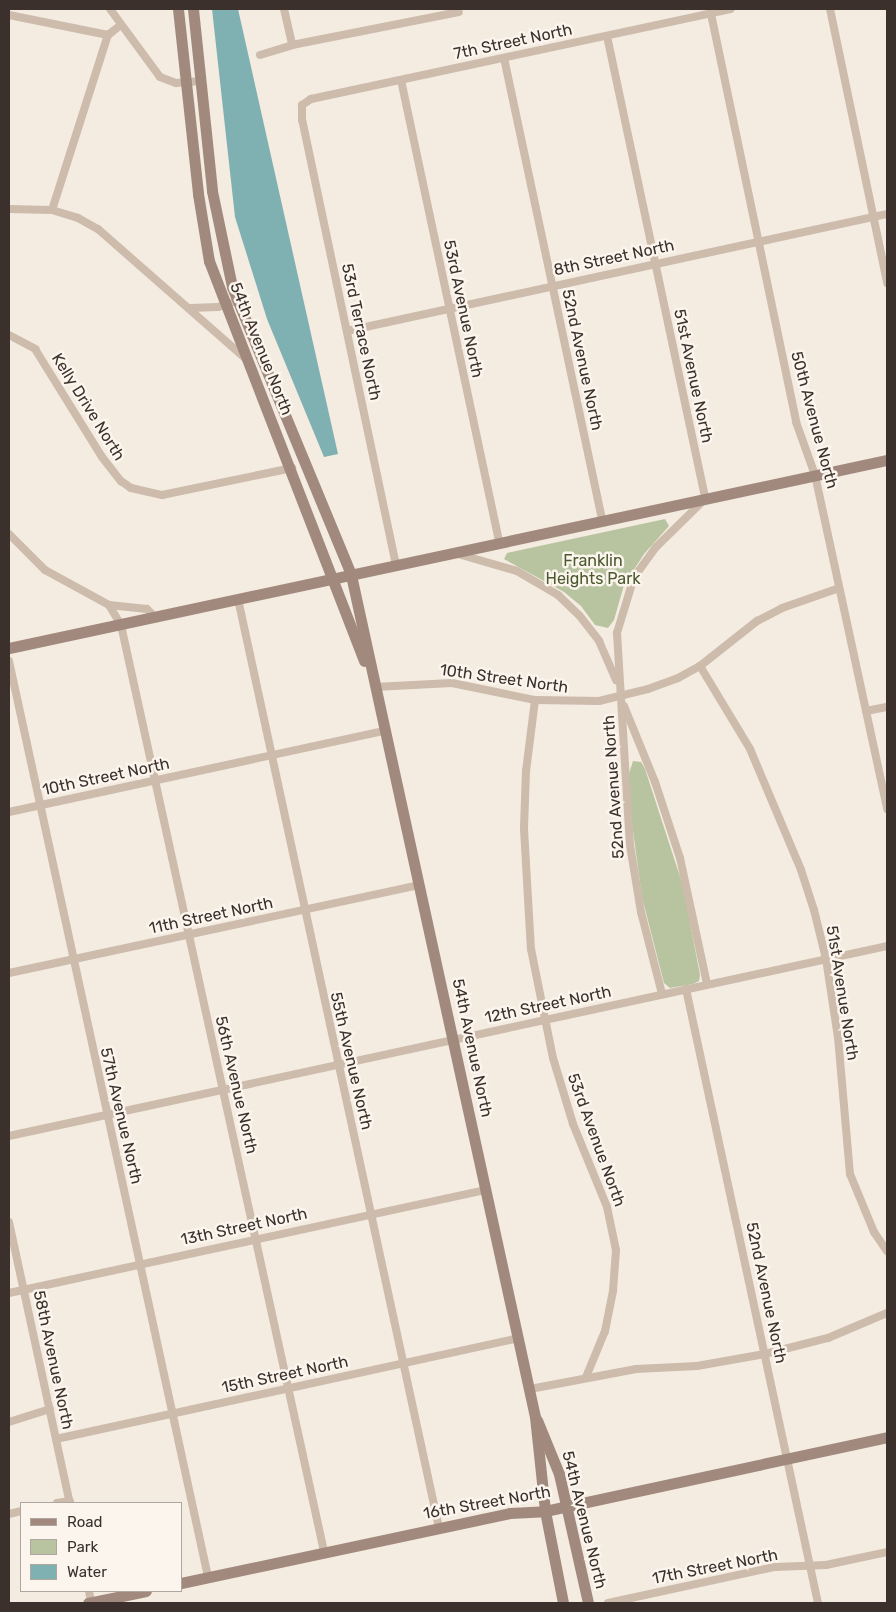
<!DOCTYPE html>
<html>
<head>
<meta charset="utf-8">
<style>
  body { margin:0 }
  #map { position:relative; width:896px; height:1612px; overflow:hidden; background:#f4ebe1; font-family:Rubik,sans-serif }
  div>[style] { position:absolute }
  .green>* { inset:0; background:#b8c4a0 }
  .water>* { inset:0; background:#7fb0b2 }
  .street>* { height:8px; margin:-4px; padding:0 4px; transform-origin:4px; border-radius:4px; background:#cdbbac }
  .secondary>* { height:11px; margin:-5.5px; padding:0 5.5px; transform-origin:5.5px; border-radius:5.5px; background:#a18a7d }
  span { translate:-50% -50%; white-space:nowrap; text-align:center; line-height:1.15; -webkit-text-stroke:5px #fbf5ee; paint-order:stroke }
  .street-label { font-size:16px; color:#3b302b }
  .park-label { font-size:16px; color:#4a5a2e }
  .frame { position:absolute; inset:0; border:10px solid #3b302b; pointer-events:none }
  .legend { position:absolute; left:20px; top:1502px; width:162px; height:90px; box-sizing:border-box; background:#fbf5ee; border:1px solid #aea6a0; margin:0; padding:6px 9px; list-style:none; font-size:15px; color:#3b302b }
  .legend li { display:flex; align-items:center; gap:10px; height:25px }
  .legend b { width:25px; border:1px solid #aea6a0 }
</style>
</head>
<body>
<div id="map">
  <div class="green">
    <i style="clip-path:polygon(665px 519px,669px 526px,644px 554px,624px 585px,614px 620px,608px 628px,595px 625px,581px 606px,564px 592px,504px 559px,507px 553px)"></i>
    <i style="clip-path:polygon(633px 761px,641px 762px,645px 769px,683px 886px,700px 975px,699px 981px,693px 984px,670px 988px,664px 983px,642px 897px,630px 809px,629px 774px)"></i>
  </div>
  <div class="water">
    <i style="clip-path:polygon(212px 9px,238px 9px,338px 454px,324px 457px,267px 319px,235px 217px)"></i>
  </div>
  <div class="street">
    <i style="left:110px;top:9px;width:84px;rotate:53.7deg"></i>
    <i style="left:160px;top:77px;width:17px;rotate:21deg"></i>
    <i style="left:176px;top:83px;width:24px;rotate:-5deg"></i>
    <i style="left:284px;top:9px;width:37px;rotate:77deg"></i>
    <i style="left:710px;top:9px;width:422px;rotate:78.2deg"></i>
    <i style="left:796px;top:422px;width:56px;rotate:70.3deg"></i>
    <i style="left:815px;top:475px;width:342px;rotate:77.8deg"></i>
    <i style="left:830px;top:9px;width:280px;rotate:78.2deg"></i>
    <i style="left:9px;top:15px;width:101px;rotate:11.4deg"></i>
    <i style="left:607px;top:36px;width:473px;rotate:78deg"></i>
    <i style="left:705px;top:499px;width:69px;rotate:135.6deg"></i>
    <i style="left:656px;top:547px;width:37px;rotate:126deg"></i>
    <i style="left:634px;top:577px;width:59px;rotate:106.9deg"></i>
    <i style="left:617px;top:633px;width:212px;rotate:86.5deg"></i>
    <i style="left:630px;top:845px;width:68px;rotate:80.7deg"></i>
    <i style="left:641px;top:912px;width:85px;rotate:75.6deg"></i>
    <i style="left:260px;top:55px;width:34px;rotate:-17deg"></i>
    <i style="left:292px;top:45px;width:170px;rotate:-11.2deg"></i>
    <i style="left:504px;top:58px;width:473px;rotate:78deg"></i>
    <i style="left:401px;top:80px;width:473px;rotate:78deg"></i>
    <i style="left:9px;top:209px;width:43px;rotate:1.3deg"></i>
    <i style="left:52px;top:210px;width:27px;rotate:17deg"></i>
    <i style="left:78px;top:218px;width:23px;rotate:29deg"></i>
    <i style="left:98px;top:229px;width:196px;rotate:41.3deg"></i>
    <i style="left:52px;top:210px;width:184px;rotate:-72.3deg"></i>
    <i style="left:108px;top:35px;width:16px;rotate:-38deg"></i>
    <i style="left:190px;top:308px;width:28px;rotate:-2deg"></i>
    <i style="left:218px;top:307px;width:19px;rotate:-18deg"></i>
    <i style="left:347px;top:331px;width:553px;rotate:-12.23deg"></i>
    <i style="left:9px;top:335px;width:30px;rotate:28deg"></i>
    <i style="left:35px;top:349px;width:127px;rotate:58.2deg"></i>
    <i style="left:102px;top:457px;width:31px;rotate:52deg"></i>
    <i style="left:121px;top:481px;width:12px;rotate:35deg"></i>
    <i style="left:131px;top:488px;width:32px;rotate:13deg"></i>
    <i style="left:162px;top:495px;width:133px;rotate:-11.7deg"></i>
    <i style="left:9px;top:534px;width:51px;rotate:45deg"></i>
    <i style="left:45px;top:570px;width:73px;rotate:28.7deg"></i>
    <i style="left:109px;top:605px;width:23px;rotate:59deg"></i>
    <i style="left:121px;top:625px;width:948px;rotate:77.64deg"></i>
    <i style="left:458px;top:554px;width:61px;rotate:16.1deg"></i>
    <i style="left:517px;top:571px;width:48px;rotate:30.3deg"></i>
    <i style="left:558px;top:595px;width:29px;rotate:44deg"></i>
    <i style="left:579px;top:615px;width:33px;rotate:52deg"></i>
    <i style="left:599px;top:641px;width:43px;rotate:66.4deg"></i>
    <i style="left:396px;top:565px;width:455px;rotate:-101.9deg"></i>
    <i style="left:302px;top:120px;width:15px;rotate:-90deg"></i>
    <i style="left:302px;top:105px;width:11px;rotate:-34deg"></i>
    <i style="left:311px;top:99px;width:429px;rotate:-12.1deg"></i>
    <i style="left:238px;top:599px;width:950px;rotate:77.79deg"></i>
    <i style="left:109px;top:605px;width:38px;rotate:6deg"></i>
    <i style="left:147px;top:609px;width:11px;rotate:45deg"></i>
    <i style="left:9px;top:661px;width:937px;rotate:77.74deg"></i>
    <i style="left:700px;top:666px;width:97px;rotate:58.9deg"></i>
    <i style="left:750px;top:749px;width:131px;rotate:67.1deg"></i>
    <i style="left:801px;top:870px;width:42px;rotate:72deg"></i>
    <i style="left:814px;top:910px;width:50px;rotate:76.2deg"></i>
    <i style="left:826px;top:959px;width:79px;rotate:81.3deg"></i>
    <i style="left:838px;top:1037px;width:138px;rotate:85deg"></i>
    <i style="left:850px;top:1174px;width:63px;rotate:67.5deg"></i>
    <i style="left:874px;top:1232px;width:23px;rotate:56deg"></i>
    <i style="left:375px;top:687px;width:77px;rotate:-3deg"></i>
    <i style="left:452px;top:683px;width:85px;rotate:11.6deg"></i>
    <i style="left:535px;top:700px;width:64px;rotate:0.9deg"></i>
    <i style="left:599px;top:701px;width:50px;rotate:-13.8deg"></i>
    <i style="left:648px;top:689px;width:32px;rotate:-20deg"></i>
    <i style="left:678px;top:678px;width:25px;rotate:-29deg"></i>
    <i style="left:700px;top:666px;width:73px;rotate:-38.3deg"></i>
    <i style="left:757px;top:621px;width:28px;rotate:-27deg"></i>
    <i style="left:782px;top:608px;width:60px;rotate:-19.3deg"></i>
    <i style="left:535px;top:700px;width:72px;rotate:97.2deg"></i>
    <i style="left:526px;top:771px;width:58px;rotate:92deg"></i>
    <i style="left:524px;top:829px;width:120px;rotate:86.7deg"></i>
    <i style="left:531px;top:949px;width:111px;rotate:78.6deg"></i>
    <i style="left:553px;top:1058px;width:69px;rotate:73.1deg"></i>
    <i style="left:573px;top:1124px;width:90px;rotate:67.7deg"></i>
    <i style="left:607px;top:1207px;width:44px;rotate:78.2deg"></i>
    <i style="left:616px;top:1250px;width:41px;rotate:94.2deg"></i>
    <i style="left:613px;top:1291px;width:41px;rotate:101.3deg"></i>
    <i style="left:605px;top:1331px;width:50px;rotate:112.4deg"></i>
    <i style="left:624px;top:706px;width:82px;rotate:67.8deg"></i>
    <i style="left:655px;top:782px;width:80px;rotate:71.8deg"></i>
    <i style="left:680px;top:858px;width:129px;rotate:77.9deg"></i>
    <i style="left:866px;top:711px;width:21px;rotate:-11deg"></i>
    <i style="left:9px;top:812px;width:385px;rotate:-12.2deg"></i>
    <i style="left:9px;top:973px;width:419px;rotate:-12.1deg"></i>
    <i style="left:686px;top:989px;width:628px;rotate:77.87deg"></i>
    <i style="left:9px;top:1136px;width:898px;rotate:-12.21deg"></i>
    <i style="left:9px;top:1222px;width:288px;rotate:77.8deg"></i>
    <i style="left:9px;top:1293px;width:488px;rotate:-12.2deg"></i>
    <i style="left:530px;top:1389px;width:108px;rotate:-10.7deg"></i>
    <i style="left:636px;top:1369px;width:61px;rotate:-2.8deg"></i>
    <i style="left:697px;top:1366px;width:69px;rotate:-10deg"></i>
    <i style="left:765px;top:1354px;width:65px;rotate:-14.3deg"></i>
    <i style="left:828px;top:1338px;width:64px;rotate:-23deg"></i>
    <i style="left:9px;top:1422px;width:43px;rotate:-17.6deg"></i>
    <i style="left:56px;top:1439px;width:473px;rotate:-12.3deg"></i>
    <i style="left:57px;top:1503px;width:13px;rotate:-9deg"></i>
    <i style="left:9px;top:1514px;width:12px;rotate:-14deg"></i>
    <i style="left:89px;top:1591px;width:11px;rotate:80deg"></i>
    <i style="left:608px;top:1603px;width:171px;rotate:-12.2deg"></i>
    <i style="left:775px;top:1567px;width:51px;rotate:-2.2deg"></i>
    <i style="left:826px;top:1565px;width:62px;rotate:-12deg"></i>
  </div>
  <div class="secondary">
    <i style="left:178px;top:9px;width:186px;rotate:83.8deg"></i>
    <i style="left:198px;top:194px;width:68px;rotate:80.7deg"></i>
    <i style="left:209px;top:261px;width:429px;rotate:68.8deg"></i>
    <i style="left:193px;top:9px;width:183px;rotate:84deg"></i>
    <i style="left:212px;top:191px;width:98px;rotate:78.2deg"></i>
    <i style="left:232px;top:287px;width:312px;rotate:67.5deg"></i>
    <i style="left:351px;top:575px;width:862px;rotate:77.67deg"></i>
    <i style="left:535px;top:1417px;width:95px;rotate:83.9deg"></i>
    <i style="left:545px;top:1511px;width:94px;rotate:78.9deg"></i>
    <i style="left:9px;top:648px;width:898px;rotate:-12.09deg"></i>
    <i style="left:537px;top:1420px;width:58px;rotate:67.8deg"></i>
    <i style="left:559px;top:1474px;width:132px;rotate:77.3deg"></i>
    <i style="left:181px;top:1583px;width:336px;rotate:-12deg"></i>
    <i style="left:510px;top:1513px;width:35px;rotate:-3deg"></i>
    <i style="left:545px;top:1511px;width:350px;rotate:-12.2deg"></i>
    <i style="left:88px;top:1603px;width:59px;rotate:-11.7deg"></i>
  </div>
  <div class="street-label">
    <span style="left:513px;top:42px;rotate:-12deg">7th Street North</span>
    <span style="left:614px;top:258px;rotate:-12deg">8th Street North</span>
    <span style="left:463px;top:309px;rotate:78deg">53rd Avenue North</span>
    <span style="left:361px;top:332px;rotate:78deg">53rd Terrace North</span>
    <span style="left:261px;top:349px;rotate:68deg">54th Avenue North</span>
    <span style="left:582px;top:360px;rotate:78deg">52nd Avenue North</span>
    <span style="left:693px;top:376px;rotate:78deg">51st Avenue North</span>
    <span style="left:88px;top:407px;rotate:58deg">Kelly Drive North</span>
    <span style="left:814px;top:420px;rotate:75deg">50th Avenue North</span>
    <span style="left:504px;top:679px;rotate:8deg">10th Street North</span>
    <span style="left:106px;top:777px;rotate:-12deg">10th Street North</span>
    <span style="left:614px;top:787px;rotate:-94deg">52nd Avenue North</span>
    <span style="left:211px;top:916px;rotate:-12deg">11th Street North</span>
    <span style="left:842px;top:993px;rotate:81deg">51st Avenue North</span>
    <span style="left:548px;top:1005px;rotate:-12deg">12th Street North</span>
    <span style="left:472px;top:1048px;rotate:78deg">54th Avenue North</span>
    <span style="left:351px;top:1061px;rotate:77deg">55th Avenue North</span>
    <span style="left:236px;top:1085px;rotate:77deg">56th Avenue North</span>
    <span style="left:121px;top:1116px;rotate:77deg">57th Avenue North</span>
    <span style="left:596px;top:1140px;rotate:70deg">53rd Avenue North</span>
    <span style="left:244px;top:1227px;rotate:-12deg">13th Street North</span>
    <span style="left:766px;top:1293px;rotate:78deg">52nd Avenue North</span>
    <span style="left:53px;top:1360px;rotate:78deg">58th Avenue North</span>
    <span style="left:285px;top:1375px;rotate:-12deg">15th Street North</span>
    <span style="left:487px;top:1503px;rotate:-10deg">16th Street North</span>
    <span style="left:584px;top:1520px;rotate:76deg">54th Avenue North</span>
    <span style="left:715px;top:1567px;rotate:-11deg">17th Street North</span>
  </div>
  <div class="park-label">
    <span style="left:593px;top:570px">Franklin<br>Heights Park</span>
  </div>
  <div class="frame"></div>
  <ul class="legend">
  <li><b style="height:6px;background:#a18a7d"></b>Road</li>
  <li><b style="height:14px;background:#b8c4a0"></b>Park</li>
  <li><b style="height:14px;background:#7fb0b2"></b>Water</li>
  </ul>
</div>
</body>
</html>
